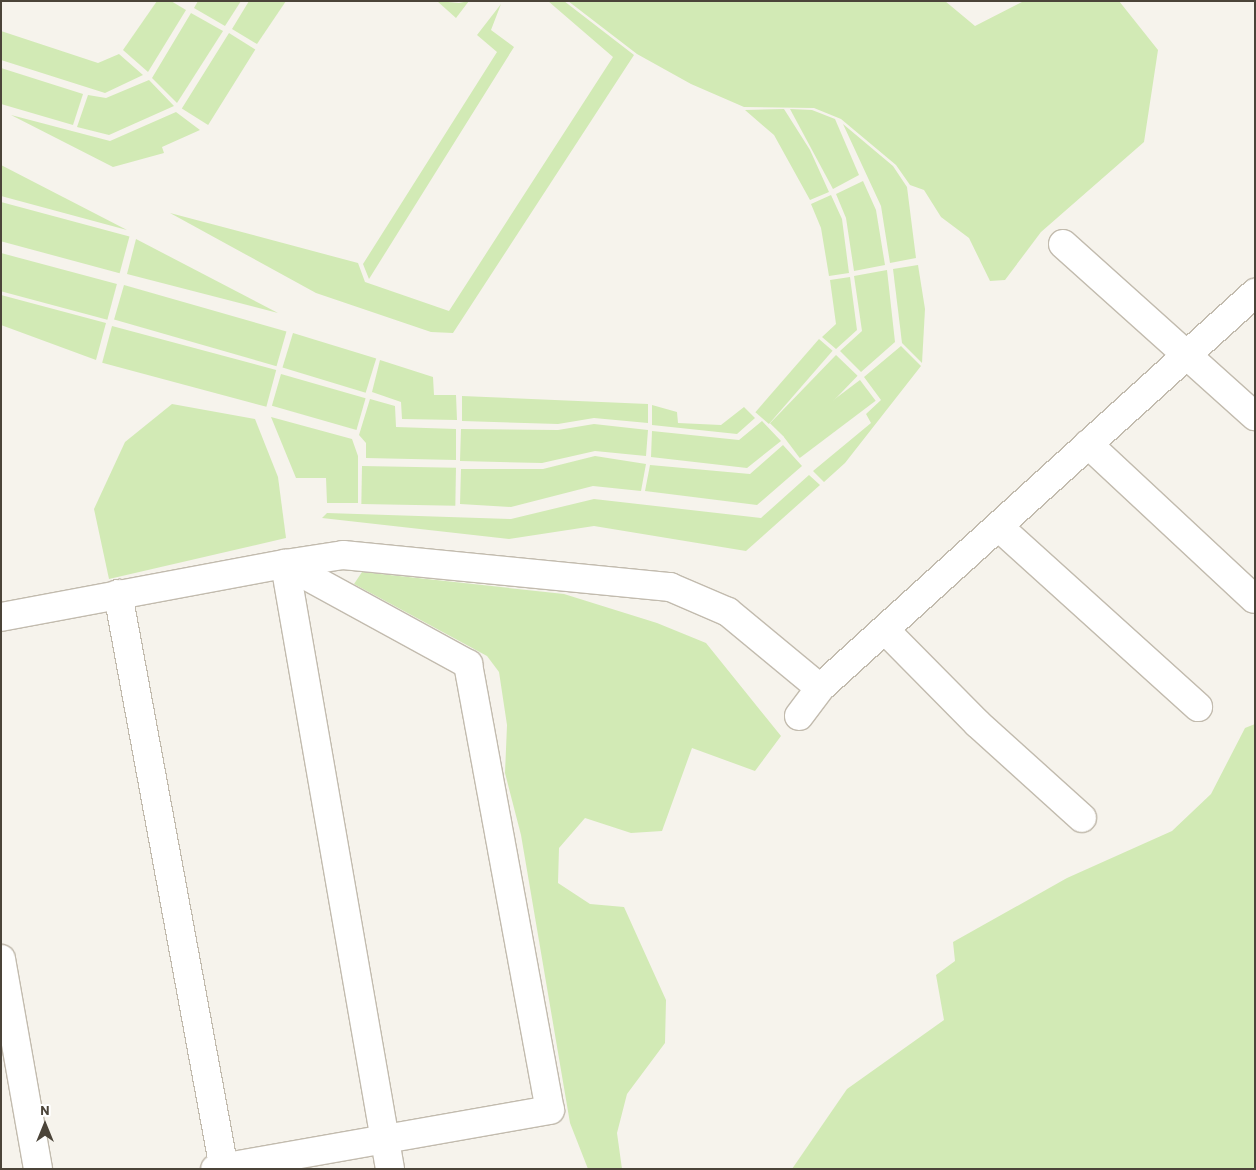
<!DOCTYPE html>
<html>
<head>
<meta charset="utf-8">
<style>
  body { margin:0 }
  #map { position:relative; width:1256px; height:1170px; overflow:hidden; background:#f6f3ec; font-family:Barlow,sans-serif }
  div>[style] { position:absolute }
  .green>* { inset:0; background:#d2eab5; transform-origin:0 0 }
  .roads { filter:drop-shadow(1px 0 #c2bbae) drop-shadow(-1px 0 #c2bbae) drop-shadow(0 1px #c2bbae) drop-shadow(0 -1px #c2bbae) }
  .minor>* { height:28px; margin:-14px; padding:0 14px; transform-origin:14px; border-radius:14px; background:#fff }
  span { translate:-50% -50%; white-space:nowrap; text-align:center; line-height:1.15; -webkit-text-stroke:5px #fff; paint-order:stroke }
  .frame { position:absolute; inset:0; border:2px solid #4b4439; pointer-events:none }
  .north { position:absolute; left:20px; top:1100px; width:50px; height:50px; -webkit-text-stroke:4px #fff; paint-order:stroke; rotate:0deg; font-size:14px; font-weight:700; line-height:20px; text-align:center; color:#4b4439 }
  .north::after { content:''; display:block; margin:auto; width:18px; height:22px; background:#4b4439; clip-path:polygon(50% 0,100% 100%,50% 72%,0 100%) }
</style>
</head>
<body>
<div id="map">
  <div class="green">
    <i style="clip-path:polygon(157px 1px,171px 1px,186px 10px,148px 72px,123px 50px)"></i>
    <i style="clip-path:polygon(198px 1px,241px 1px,225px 26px,194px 8px)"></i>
    <i style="clip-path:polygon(249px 1px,286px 1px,257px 44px,232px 29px)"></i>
    <i style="clip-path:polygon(437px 1px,459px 3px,469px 1px,456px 18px)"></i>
    <i style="clip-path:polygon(548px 1px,564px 1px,634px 55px,453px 333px,431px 332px,316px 293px,170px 213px,358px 263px,365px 282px,449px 311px,613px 57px)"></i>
    <i style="clip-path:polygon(568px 1px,945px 1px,975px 26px,1024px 1px,1119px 1px,1158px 50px,1144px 142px,1041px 232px,1005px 280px,990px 281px,969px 238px,941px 217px,924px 190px,910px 185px,896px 165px,841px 119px,814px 108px,744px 107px,691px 84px,637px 54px)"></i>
    <i style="clip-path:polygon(501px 4px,491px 30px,514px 47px,369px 279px,363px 264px,497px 52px,477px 35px)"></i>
    <i style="clip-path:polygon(191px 13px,223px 31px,177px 103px,152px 78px)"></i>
    <i style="clip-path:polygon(1px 31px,98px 63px,119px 54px,143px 75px,105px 93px,1px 60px)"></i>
    <i style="left:229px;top:33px;width:31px;height:89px;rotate:32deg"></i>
    <i style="clip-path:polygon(1px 68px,83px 94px,73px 125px,1px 104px)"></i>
    <i style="clip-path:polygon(149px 80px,174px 106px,109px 135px,77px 127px,88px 95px,106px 98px)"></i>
    <i style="clip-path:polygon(784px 109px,810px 150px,829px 192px,810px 200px,774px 135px,745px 110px)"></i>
    <i style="clip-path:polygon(790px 109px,812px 110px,835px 119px,859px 175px,833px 189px)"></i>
    <i style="clip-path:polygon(176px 112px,200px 130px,162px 147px,164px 153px,113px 167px,11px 115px,110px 141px)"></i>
    <i style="clip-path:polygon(843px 124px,893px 166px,907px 187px,916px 258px,890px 263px,881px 206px)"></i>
    <i style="clip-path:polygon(1px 165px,127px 230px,1px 196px)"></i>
    <i style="clip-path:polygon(863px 181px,876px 210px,885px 265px,854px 271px,846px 218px,836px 194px)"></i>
    <i style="clip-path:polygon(831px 195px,842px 219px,849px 273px,829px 276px,821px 228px,811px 204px)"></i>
    <i style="left:1px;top:202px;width:133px;height:38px;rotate:15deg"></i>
    <i style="clip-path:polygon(136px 239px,278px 313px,127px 274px)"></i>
    <i style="left:1px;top:253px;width:120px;height:37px;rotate:15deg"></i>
    <i style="clip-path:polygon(918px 265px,925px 309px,922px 363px,902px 343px,893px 269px)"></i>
    <i style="clip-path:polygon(887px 270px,895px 342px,861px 372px,840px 351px,862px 331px,854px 276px)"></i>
    <i style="clip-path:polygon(850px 277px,857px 330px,836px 349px,822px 337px,836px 324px,830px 280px)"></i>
    <i style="left:124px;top:285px;width:169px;height:36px;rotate:16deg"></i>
    <i style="clip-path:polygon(1px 295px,106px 323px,96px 360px,1px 325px)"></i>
    <i style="left:112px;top:326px;width:170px;height:38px;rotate:15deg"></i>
    <i style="left:293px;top:333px;width:87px;height:36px;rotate:17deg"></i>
    <i style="left:819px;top:339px;width:18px;height:97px;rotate:41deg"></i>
    <i style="clip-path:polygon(901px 346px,921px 366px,845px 463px,824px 482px,813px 471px,871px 423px,866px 414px,881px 400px,864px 377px)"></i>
    <i style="left:836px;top:355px;width:30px;height:95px;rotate:44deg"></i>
    <i style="clip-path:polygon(380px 360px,433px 377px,434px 395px,456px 395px,457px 420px,402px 419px,401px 402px,372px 392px)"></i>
    <i style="left:281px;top:374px;width:88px;height:33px;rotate:16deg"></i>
    <i style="left:860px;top:380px;width:26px;height:95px;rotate:53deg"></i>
    <i style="clip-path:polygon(462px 396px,648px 404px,648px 423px,594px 418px,558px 424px,462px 421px)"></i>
    <i style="clip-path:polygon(370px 399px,395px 406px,396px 427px,456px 429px,456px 460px,366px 458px,366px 443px,359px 435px)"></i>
    <i style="clip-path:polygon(172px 404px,255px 419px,278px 477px,286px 538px,109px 579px,94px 509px,125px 442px)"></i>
    <i style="clip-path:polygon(652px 405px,677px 412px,678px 423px,721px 425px,744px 407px,755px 418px,737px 434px,652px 425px)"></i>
    <i style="clip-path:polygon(271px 417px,352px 439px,358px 456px,358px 503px,327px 503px,326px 478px,296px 478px)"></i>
    <i style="clip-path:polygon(762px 421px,781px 441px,747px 468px,651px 457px,652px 431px,739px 440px)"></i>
    <i style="clip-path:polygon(594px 424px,648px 430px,646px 456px,595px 451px,542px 463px,460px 461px,461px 429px,558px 430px)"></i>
    <i style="clip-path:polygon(783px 445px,802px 466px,757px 505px,645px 491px,650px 465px,750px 474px)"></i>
    <i style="clip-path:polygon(595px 456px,646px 464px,641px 491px,593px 486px,511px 507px,460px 504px,461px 469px,543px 469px)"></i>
    <i style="left:362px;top:466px;width:94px;height:38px;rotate:1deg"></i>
    <i style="clip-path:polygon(809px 475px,820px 485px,746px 551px,594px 526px,509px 539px,322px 518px,327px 513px,511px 519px,594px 499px,761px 518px)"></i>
    <i style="clip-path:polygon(362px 572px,564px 594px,657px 623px,706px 643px,781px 736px,755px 771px,692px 748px,662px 831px,631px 833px,585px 818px,559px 848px,558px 883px,590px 904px,624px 907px,666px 1000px,665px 1043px,627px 1094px,617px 1133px,622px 1169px,588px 1169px,570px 1123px,521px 835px,505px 773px,507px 725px,499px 672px,487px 656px,354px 584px)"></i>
    <i style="clip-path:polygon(1255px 724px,1255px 1169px,792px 1169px,847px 1089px,944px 1020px,936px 975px,955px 961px,953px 942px,1067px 878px,1172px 831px,1211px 794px,1245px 728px)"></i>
  </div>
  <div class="roads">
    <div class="minor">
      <i style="left:1063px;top:244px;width:258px;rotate:41.9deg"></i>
      <i style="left:1088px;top:444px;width:227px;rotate:43deg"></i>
      <i style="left:1000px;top:528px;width:267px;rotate:42.1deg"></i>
      <i style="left:118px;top:594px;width:585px;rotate:79.55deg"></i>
      <i style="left:1px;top:617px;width:289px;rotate:-10.6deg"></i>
      <i style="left:285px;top:564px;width:209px;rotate:28.7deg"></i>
      <i style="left:468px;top:664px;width:453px;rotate:79.6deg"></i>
      <i style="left:550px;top:1110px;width:340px;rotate:170deg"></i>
      <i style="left:885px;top:630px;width:132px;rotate:45.3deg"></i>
      <i style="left:978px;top:724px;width:140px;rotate:42.1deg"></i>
      <i style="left:799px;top:716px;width:35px;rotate:-53deg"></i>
      <i style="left:820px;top:688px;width:588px;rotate:-42.24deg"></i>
      <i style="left:1px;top:959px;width:213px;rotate:80deg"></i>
      <i style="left:390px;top:1169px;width:614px;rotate:-99.85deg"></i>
      <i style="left:285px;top:564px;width:59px;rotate:-8.8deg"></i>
      <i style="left:343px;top:555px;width:329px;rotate:5.6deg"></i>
      <i style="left:670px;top:587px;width:63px;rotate:23.3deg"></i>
      <i style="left:728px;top:612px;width:119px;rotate:39.6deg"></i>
    </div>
  </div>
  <div class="frame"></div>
  <div class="north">N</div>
</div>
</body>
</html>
